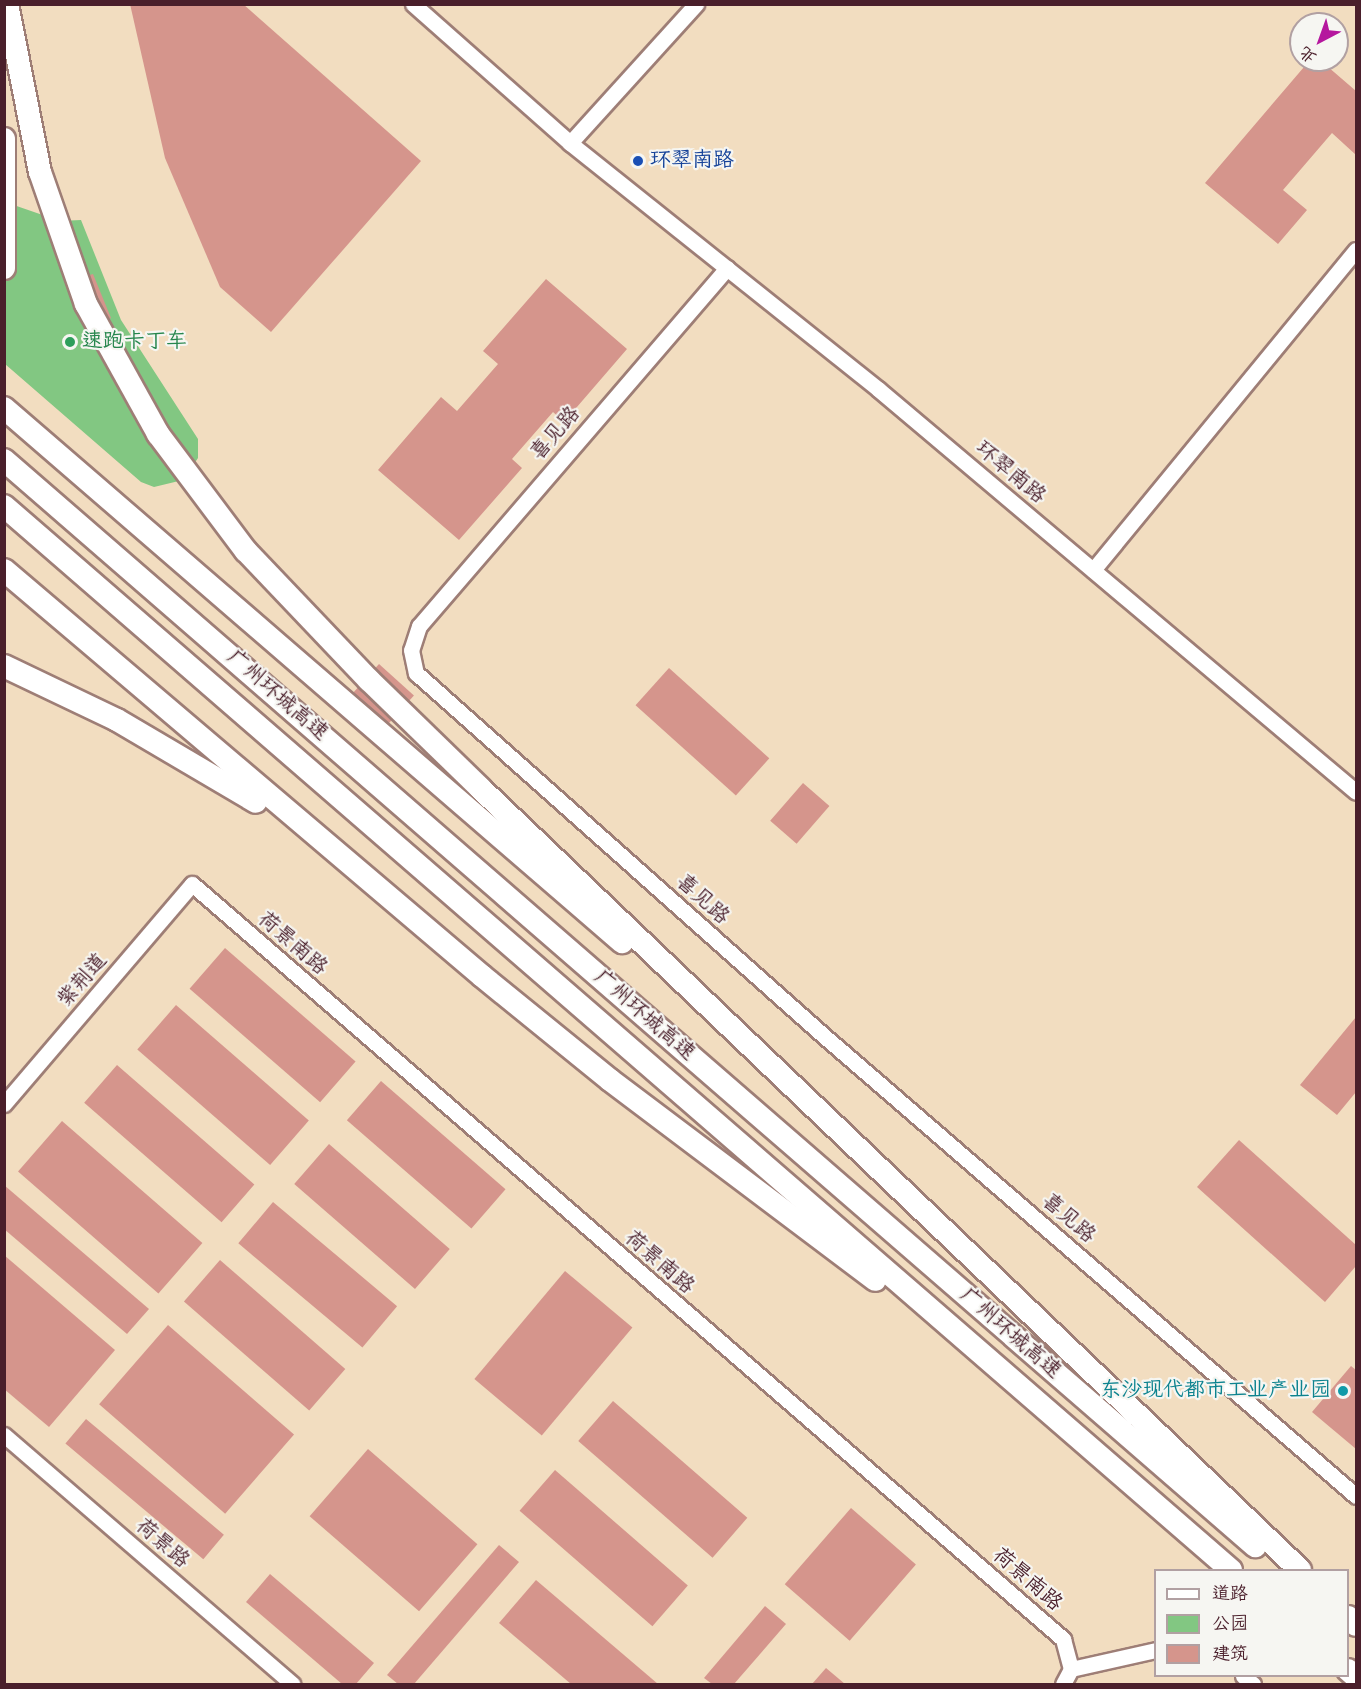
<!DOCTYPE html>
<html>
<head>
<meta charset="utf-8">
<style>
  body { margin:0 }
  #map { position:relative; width:1361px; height:1689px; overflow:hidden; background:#f2ddc0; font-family:"Indie Flower","LXGW WenKai TC",sans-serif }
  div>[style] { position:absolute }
  .green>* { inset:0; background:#82c782 }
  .building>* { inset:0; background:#d5958c; transform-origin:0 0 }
  .roads { filter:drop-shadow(2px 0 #9e7e76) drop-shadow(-2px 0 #9e7e76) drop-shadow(0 2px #9e7e76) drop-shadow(0 -2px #9e7e76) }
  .minor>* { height:15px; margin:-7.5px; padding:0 7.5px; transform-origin:7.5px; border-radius:7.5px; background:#fff }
  .highway>* { height:22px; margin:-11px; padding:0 11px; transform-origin:11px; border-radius:11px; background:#fff }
  .dots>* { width:16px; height:16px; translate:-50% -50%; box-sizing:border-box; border:3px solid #f6f6f2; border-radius:50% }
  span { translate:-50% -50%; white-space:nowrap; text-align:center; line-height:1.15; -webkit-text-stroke:4.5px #f6f6f2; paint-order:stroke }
  .transit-label { font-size:21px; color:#164399 }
  .left { translate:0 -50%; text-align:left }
  .leisure-label { font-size:21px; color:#27864d }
  .street-label { font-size:21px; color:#4a1f2b }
  .culture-label { font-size:21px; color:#0d838f }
  .right { translate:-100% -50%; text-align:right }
  .frame { position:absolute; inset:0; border:6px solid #4a1f2b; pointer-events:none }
  .legend { position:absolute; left:1154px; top:1569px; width:195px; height:108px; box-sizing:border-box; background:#f6f6f2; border:2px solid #b1a0a2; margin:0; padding:8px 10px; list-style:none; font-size:18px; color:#4a1f2b }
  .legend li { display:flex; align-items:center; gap:12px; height:30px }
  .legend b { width:30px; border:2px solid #b1a0a2 }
  .north { position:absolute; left:1289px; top:12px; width:60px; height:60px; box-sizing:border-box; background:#f6f6f2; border:2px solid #b1a0a2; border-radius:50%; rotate:221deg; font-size:16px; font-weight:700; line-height:24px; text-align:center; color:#4a1f2b }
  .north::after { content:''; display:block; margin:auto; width:21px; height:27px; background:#b5179e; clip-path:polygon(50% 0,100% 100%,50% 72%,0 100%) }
</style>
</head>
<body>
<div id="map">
  <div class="green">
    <i style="clip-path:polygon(5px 202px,60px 221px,81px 220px,121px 320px,198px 439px,198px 458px,183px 480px,154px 487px,141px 482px,5px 364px)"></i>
  </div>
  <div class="building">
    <i style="clip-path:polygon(130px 4px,243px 4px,421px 161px,271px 332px,220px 287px,165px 158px)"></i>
    <i style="clip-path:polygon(1310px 60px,1320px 60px,1356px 91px,1356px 155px,1332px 133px,1283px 190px,1307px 210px,1278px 244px,1205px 183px)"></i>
    <i style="clip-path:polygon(93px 274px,111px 318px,101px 323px,80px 278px)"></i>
    <i style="clip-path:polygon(546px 279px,627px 349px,564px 422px,553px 412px,512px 459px,522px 468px,459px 540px,378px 470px,441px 397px,457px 411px,498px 364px,483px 351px)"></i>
    <i style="left:379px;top:664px;width:47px;height:48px;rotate:42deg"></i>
    <i style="left:669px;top:668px;width:135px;height:50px;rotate:42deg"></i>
    <i style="left:803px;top:783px;width:35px;height:50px;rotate:41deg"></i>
    <i style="left:225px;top:948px;width:173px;height:54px;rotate:41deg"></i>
    <i style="left:176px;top:1005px;width:176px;height:59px;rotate:41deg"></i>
    <i style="clip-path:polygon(1356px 1017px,1356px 1092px,1337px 1115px,1300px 1085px)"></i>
    <i style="left:117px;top:1065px;width:182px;height:50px;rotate:41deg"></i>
    <i style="left:381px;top:1081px;width:165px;height:52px;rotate:41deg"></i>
    <i style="left:62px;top:1121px;width:186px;height:67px;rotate:41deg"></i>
    <i style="clip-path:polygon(1239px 1140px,1356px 1245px,1356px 1266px,1325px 1302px,1197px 1187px)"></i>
    <i style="left:329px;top:1144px;width:160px;height:53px;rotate:41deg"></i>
    <i style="clip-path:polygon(4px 1185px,149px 1309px,127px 1334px,4px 1229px)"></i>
    <i style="left:273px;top:1202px;width:162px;height:54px;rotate:40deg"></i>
    <i style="clip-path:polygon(4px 1255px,115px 1350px,49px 1427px,4px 1389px)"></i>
    <i style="left:220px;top:1260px;width:166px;height:55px;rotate:41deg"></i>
    <i style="left:565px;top:1271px;width:88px;height:141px;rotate:40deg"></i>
    <i style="left:168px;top:1325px;width:167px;height:105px;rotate:41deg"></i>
    <i style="clip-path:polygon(1351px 1366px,1356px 1370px,1356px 1449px,1312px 1412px)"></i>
    <i style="left:613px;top:1401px;width:178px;height:53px;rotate:41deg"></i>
    <i style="left:86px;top:1419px;width:180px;height:32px;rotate:40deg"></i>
    <i style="left:368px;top:1449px;width:145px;height:89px;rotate:41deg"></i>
    <i style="left:555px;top:1470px;width:176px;height:54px;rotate:41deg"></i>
    <i style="left:851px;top:1508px;width:86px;height:101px;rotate:41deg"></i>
    <i style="clip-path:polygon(499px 1545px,519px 1562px,414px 1684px,398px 1684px,387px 1675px)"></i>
    <i style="clip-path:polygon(270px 1574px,374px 1663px,356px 1684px,342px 1684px,246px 1602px)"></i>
    <i style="clip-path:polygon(536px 1580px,658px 1684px,571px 1684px,499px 1623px)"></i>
    <i style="clip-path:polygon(765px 1606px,786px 1624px,734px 1684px,712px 1684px,704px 1678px)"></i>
    <i style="clip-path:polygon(826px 1668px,845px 1684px,812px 1684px)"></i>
  </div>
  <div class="roads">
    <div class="minor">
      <i style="left:413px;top:4px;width:210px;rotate:41.5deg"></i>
      <i style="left:570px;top:143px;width:394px;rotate:38.6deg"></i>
      <i style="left:878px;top:389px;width:625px;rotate:40.13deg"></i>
      <i style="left:570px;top:143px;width:188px;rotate:-47.8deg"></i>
      <i style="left:727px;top:268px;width:472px;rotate:130.7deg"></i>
      <i style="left:419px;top:626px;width:25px;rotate:108deg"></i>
      <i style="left:411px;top:650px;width:24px;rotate:78deg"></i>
      <i style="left:416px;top:673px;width:546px;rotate:41.66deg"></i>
      <i style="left:824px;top:1036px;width:703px;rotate:40.85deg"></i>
      <i style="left:1093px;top:570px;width:414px;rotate:-50.6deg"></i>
      <i style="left:4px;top:1104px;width:289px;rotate:-49.5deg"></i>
      <i style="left:192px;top:884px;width:1153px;rotate:40.92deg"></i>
      <i style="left:1063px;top:1639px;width:31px;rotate:75deg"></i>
      <i style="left:1071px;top:1669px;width:17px;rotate:118deg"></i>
      <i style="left:4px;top:1435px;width:381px;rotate:40.8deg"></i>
      <i style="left:1071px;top:1669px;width:87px;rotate:-12.6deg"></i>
      <i style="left:1243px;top:1676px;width:13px;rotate:39deg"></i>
    </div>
    <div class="highway">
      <i style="left:7px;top:4px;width:171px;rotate:78.9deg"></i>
      <i style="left:40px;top:172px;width:140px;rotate:70.8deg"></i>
      <i style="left:86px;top:304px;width:149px;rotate:61deg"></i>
      <i style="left:158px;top:434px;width:146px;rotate:53.1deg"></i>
      <i style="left:246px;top:551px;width:178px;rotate:46.4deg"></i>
      <i style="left:369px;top:680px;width:155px;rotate:44.2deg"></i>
      <i style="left:480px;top:788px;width:1133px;rotate:43.64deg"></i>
      <i style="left:4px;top:139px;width:129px;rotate:90deg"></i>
      <i style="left:4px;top:408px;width:817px;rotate:40.83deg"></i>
      <i style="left:4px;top:460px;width:1657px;rotate:40.96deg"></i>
      <i style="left:4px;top:506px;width:1624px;rotate:40.93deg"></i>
      <i style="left:4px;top:570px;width:627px;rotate:40.34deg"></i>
      <i style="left:482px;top:976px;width:165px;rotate:39.1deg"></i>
      <i style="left:610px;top:1080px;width:332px;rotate:37deg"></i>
      <i style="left:4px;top:666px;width:125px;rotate:25.5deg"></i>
      <i style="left:117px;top:720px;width:161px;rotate:30.5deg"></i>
      <i style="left:1348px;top:1617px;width:11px;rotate:45deg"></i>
      <i style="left:1348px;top:1670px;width:11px;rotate:41deg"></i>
    </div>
  </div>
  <div class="dots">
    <i style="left:638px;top:161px;background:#1a4fb4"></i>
    <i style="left:70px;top:342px;background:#2e9e5b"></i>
    <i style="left:1343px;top:1391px;background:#0f9aa8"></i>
  </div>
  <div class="transit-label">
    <span class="left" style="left:650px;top:161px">环翠南路</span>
  </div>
  <div class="leisure-label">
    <span class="left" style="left:82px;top:342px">速跑卡丁车</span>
  </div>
  <div class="street-label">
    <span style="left:556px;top:434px;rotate:-49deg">喜见路</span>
    <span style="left:1010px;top:473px;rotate:40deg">环翠南路</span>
    <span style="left:277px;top:696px;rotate:41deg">广州环城高速</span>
    <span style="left:702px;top:900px;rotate:42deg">喜见路</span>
    <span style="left:292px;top:944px;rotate:41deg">荷景南路</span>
    <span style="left:83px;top:981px;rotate:-49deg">紫荆道</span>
    <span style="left:644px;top:1016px;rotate:41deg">广州环城高速</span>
    <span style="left:1068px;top:1219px;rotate:41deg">喜见路</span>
    <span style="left:659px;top:1263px;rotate:41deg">荷景南路</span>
    <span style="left:1010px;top:1334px;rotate:41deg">广州环城高速</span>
    <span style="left:162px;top:1544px;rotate:41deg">荷景路</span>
    <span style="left:1027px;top:1580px;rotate:41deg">荷景南路</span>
  </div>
  <div class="culture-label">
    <span class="right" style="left:1331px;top:1391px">东沙现代都市工业产业园</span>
  </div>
  <div class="frame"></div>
  <ul class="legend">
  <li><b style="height:8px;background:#fff"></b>道路</li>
  <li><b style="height:16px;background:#82c782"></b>公园</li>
  <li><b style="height:16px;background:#d5958c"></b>建筑</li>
  </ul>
  <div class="north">北</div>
</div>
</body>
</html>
